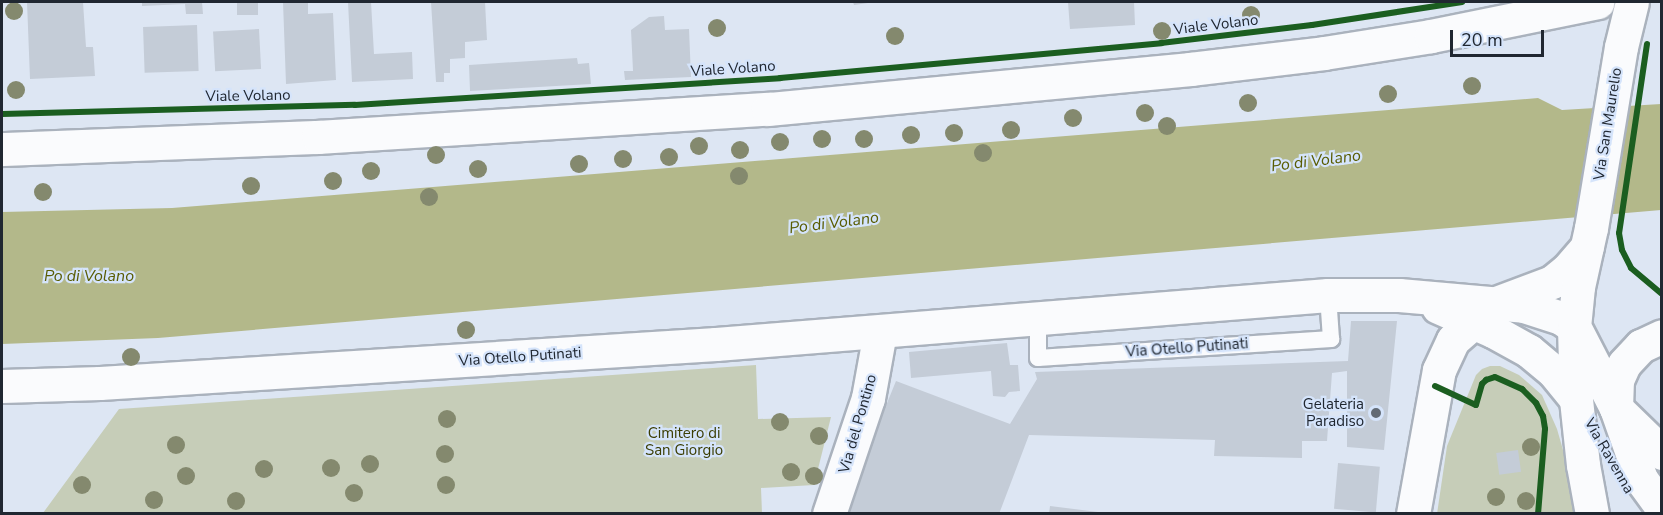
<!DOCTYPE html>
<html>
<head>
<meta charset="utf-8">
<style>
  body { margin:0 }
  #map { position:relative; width:1663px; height:515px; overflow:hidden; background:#dde6f3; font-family:"Nunito Sans",sans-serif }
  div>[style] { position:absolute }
  .green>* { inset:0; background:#c6cdb8 }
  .water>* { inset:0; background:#b3b88a }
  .building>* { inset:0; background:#c4ccd7; transform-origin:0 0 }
  .roads { filter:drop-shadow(2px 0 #aab2bd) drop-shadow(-2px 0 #aab2bd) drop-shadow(0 2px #aab2bd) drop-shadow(0 -2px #aab2bd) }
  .service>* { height:16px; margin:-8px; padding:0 8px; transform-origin:8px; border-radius:8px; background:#fafbfd }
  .minor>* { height:33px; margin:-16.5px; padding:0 16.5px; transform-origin:16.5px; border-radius:16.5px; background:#fafbfd }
  .secondary>* { height:33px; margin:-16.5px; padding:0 16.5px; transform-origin:16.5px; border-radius:16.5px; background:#fafbfd }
  .cycleway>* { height:6px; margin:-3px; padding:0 3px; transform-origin:3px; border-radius:3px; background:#1b5e20 }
  .trees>* { width:18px; height:18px; margin:-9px; border-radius:50%; background:#84896e }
  .dots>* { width:16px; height:16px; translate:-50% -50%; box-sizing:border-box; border:3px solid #d5e4fb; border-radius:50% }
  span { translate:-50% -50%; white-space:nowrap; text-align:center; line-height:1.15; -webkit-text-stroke:4.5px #d5e4fb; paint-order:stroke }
  .street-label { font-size:15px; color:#202731 }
  .poi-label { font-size:15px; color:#202731 }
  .right { translate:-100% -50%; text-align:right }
  .park-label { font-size:15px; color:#3b3d02 }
  .water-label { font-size:16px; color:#595c02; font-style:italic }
  .frame { position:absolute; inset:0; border:3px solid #202731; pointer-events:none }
  .scale { position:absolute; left:1450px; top:30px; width:94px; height:27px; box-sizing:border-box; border:3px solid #202731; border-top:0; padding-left:8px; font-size:18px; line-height:21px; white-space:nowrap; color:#202731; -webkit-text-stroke:4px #d5e4fb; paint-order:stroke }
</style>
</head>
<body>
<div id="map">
  <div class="green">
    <i style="clip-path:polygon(756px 365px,758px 419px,831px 417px,814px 485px,761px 488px,762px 513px,43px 513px,119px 409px)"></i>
    <i style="clip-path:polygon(1490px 366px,1500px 366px,1519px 375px,1542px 395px,1557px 429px,1581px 513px,1437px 514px,1447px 446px,1476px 375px,1482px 369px)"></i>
  </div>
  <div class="water">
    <i style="clip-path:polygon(1538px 98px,1562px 110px,1661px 104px,1661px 210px,158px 338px,2px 344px,2px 212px,172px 208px)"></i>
  </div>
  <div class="building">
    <i style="clip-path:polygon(27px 2px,83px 2px,86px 47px,93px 47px,95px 76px,30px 79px)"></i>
    <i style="clip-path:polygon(142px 2px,202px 2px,203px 14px,186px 14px,185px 4px,142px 6px)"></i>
    <i style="left:237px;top:2px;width:21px;height:13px"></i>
    <i style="clip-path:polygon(283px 2px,308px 2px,308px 14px,333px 13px,336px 80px,286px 84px)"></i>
    <i style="clip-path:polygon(348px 2px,371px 2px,374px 54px,412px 52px,413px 79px,352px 82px)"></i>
    <i style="clip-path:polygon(431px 2px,485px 2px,487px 40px,465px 42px,465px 58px,450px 59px,450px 73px,444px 73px,444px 82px,436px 82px)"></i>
    <i style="clip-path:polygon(853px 2px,868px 2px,868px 3px,854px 5px)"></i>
    <i style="clip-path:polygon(1068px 2px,1134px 2px,1135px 25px,1070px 29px)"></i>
    <i style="clip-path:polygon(664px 16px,665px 30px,689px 29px,691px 77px,625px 80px,624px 71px,633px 71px,631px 30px,649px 17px)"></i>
    <i style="left:197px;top:25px;width:46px;height:54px;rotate:88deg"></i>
    <i style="left:259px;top:29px;width:40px;height:46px;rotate:87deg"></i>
    <i style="clip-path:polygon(577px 58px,578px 64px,589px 63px,591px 84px,470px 91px,469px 65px)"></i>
    <i style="clip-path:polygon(1351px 321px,1397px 321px,1384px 450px,1347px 447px,1347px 371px,1332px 373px,1327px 441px,1302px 441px,1302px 458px,1214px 456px,1215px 440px,1029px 435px,999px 514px,842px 514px,896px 381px,1010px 424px,1037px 379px,1035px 372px,1348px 361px)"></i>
    <i style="clip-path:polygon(1007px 343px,1010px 365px,1018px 365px,1020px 391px,1009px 392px,1005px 397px,993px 396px,991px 371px,911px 378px,909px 352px)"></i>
    <i style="left:1518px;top:450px;width:22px;height:22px;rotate:82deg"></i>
    <i style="left:1338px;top:463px;width:42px;height:46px;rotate:5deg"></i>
    <i style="clip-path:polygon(1050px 506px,1098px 512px,1098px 514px,1049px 514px)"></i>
  </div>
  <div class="roads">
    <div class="service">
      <i style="left:1038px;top:320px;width:38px;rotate:90deg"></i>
      <i style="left:1038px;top:358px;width:294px;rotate:-3.7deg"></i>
      <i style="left:1331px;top:339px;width:44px;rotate:-93.9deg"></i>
    </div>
    <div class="minor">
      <i style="left:1499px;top:302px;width:57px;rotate:-20.7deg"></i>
      <i style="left:1552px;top:282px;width:19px;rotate:-39deg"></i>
      <i style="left:1567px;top:270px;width:30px;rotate:-49deg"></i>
      <i style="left:1438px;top:307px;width:60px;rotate:23.6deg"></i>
      <i style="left:1493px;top:331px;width:41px;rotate:29.1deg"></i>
      <i style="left:1529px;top:351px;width:33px;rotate:40deg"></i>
      <i style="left:1554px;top:372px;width:35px;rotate:51deg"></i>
      <i style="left:2px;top:386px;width:98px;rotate:-1.8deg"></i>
      <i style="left:100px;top:383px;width:617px;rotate:-3.62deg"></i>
      <i style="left:716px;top:344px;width:614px;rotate:-4.58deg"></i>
      <i style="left:1328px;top:295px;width:71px"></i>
      <i style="left:1399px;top:295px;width:125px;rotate:5deg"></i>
      <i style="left:1524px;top:306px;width:39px;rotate:18deg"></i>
      <i style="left:1561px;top:318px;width:16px;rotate:35deg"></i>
      <i style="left:1616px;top:408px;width:28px;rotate:-88deg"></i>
      <i style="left:1617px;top:380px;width:17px;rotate:-66deg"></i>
      <i style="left:1624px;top:364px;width:25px;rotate:-47deg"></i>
      <i style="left:1641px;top:346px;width:23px;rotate:-25deg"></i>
      <i style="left:829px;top:514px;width:122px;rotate:-71.4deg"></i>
      <i style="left:868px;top:398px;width:67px;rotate:-79.7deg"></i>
      <i style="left:1413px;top:514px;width:146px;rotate:-79.8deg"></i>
      <i style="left:1439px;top:370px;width:33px;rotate:-65deg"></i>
      <i style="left:1453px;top:340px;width:28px;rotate:-41deg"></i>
    </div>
    <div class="secondary">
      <i style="left:2px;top:149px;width:316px;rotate:-2.2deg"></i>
      <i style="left:318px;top:137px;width:451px;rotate:-3.6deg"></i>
      <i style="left:768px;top:109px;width:424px;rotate:-5.4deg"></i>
      <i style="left:1190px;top:69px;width:135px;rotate:-6.8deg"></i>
      <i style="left:1324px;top:53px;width:108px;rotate:-9deg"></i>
      <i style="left:1431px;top:36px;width:170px;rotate:-11.5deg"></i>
      <i style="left:1577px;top:332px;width:85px;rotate:62.8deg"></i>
      <i style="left:1616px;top:408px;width:75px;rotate:70.6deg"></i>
      <i style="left:1641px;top:479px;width:36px;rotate:54deg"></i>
      <i style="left:1619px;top:411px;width:60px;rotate:44.3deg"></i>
      <i style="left:1592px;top:514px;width:50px;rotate:-100.4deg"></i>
      <i style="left:1583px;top:465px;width:66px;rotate:-96.1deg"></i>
      <i style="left:1576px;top:399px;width:72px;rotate:-91.6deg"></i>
      <i style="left:1574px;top:327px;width:40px;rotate:-84.3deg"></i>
      <i style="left:1578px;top:287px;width:60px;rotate:-77.6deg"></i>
      <i style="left:1591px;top:228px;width:183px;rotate:-80.6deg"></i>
      <i style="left:1621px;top:47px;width:46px;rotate:-76.3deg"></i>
    </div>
  </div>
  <div class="cycleway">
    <i style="left:1647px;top:44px;width:191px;rotate:98.4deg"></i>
    <i style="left:1619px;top:233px;width:17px;rotate:80deg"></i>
    <i style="left:1622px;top:250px;width:20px;rotate:63deg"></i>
    <i style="left:1631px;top:268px;width:40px;rotate:40deg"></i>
    <i style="left:2px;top:114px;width:353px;rotate:-1.5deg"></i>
    <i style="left:355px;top:105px;width:426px;rotate:-3.6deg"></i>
    <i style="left:780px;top:78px;width:383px;rotate:-5.2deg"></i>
    <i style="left:1161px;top:43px;width:152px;rotate:-6.8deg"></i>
    <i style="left:1312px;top:25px;width:152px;rotate:-8.7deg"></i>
    <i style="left:1435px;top:386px;width:45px;rotate:24.9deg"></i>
    <i style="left:1476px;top:405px;width:22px;rotate:-74deg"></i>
    <i style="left:1482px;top:384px;width:6px;rotate:-45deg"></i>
    <i style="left:1486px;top:380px;width:9px;rotate:-18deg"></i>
    <i style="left:1495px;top:377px;width:30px;rotate:24deg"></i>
    <i style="left:1522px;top:389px;width:20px;rotate:45deg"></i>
    <i style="left:1536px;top:403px;width:15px;rotate:62deg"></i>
    <i style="left:1543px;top:416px;width:13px;rotate:81deg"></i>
    <i style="left:1545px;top:429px;width:85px;rotate:94.7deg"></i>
  </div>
  <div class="trees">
    <i style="left:14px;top:11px"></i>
    <i style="left:1251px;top:15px"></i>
    <i style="left:717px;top:28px"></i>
    <i style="left:1162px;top:31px"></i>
    <i style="left:895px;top:36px"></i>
    <i style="left:1472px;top:86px"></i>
    <i style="left:16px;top:90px"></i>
    <i style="left:1388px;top:94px"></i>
    <i style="left:1248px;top:103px"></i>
    <i style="left:1145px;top:113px"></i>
    <i style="left:1073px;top:118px"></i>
    <i style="left:1167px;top:126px"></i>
    <i style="left:1011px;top:130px"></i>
    <i style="left:954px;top:133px"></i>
    <i style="left:911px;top:135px"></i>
    <i style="left:822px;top:139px"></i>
    <i style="left:864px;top:139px"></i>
    <i style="left:780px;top:142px"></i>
    <i style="left:699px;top:146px"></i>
    <i style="left:740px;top:150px"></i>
    <i style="left:983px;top:153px"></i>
    <i style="left:436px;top:155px"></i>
    <i style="left:669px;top:157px"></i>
    <i style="left:623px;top:159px"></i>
    <i style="left:579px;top:164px"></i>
    <i style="left:478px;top:169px"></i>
    <i style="left:371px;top:171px"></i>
    <i style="left:739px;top:176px"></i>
    <i style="left:333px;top:181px"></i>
    <i style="left:251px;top:186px"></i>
    <i style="left:43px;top:192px"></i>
    <i style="left:429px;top:197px"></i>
    <i style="left:466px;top:330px"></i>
    <i style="left:131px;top:357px"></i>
    <i style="left:447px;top:419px"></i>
    <i style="left:780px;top:422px"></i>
    <i style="left:819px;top:436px"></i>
    <i style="left:176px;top:445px"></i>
    <i style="left:1531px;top:447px"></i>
    <i style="left:445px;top:454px"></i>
    <i style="left:370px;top:464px"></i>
    <i style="left:331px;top:468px"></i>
    <i style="left:264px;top:469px"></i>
    <i style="left:791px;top:472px"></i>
    <i style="left:186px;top:476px"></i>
    <i style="left:814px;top:476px"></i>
    <i style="left:82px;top:485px"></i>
    <i style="left:446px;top:485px"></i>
    <i style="left:354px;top:493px"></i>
    <i style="left:1496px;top:497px"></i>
    <i style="left:154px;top:500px"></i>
    <i style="left:236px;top:501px"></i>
    <i style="left:1526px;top:501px"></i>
  </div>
  <div class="dots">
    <i style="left:1376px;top:413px;background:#626a75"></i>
  </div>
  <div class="street-label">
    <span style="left:1216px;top:25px;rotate:-7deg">Viale Volano</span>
    <span style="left:733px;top:69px;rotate:-4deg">Viale Volano</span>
    <span style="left:248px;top:96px;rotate:-1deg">Viale Volano</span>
    <span style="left:1608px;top:124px;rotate:-81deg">Via San Maurelio</span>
    <span style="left:1187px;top:348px;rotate:-4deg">Via Otello Putinati</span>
    <span style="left:520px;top:357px;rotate:-4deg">Via Otello Putinati</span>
    <span style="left:858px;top:424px;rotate:-74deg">Via del Pontino</span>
    <span style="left:1609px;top:456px;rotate:60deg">Via Ravenna</span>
  </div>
  <div class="poi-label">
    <span class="right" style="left:1364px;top:413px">Gelateria<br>Paradiso</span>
  </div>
  <div class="park-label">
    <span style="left:684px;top:442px">Cimitero di<br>San Giorgio</span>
  </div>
  <div class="water-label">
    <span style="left:1316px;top:161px;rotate:-7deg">Po di Volano</span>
    <span style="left:834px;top:223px;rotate:-7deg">Po di Volano</span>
    <span style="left:89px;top:276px">Po di Volano</span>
  </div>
  <div class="frame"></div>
  <div class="scale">20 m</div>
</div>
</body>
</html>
